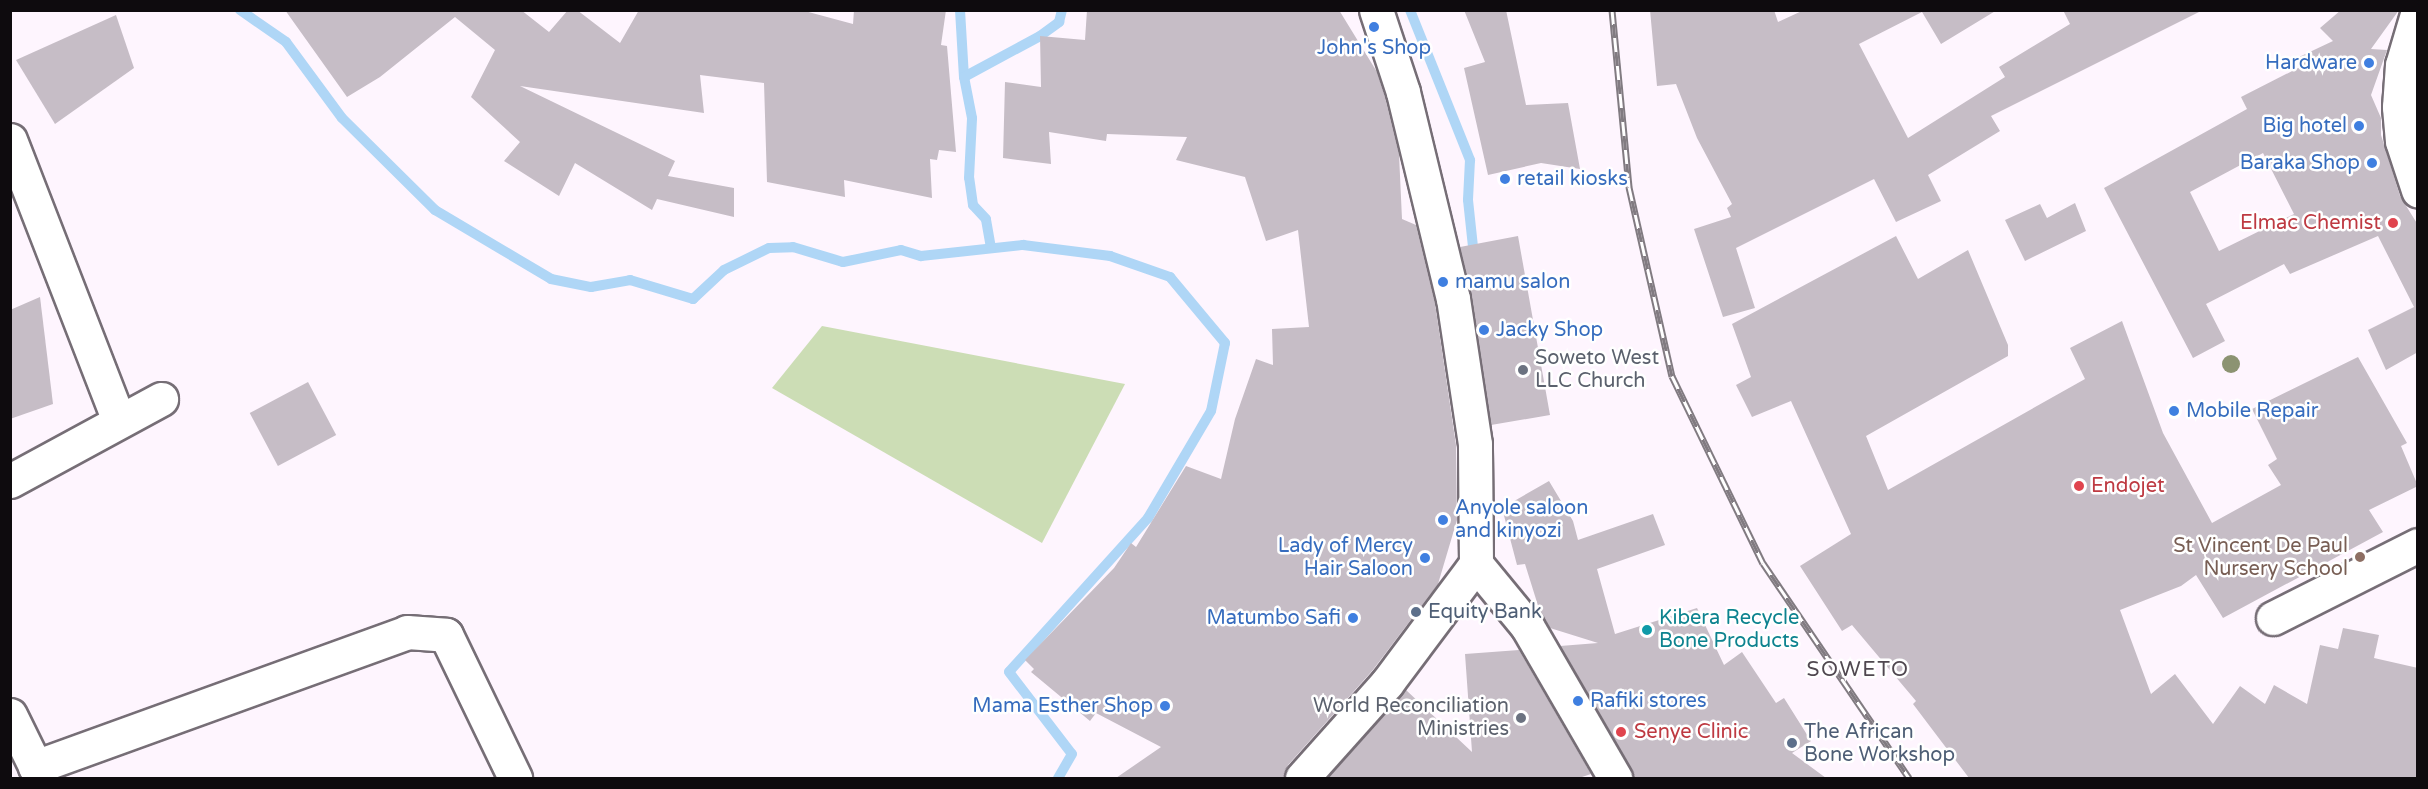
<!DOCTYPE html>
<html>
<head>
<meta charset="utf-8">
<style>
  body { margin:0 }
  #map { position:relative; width:2428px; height:789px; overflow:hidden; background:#fef5fe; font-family:"Varela Round",sans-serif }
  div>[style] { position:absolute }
  .green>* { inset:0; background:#ccddb5 }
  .stream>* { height:10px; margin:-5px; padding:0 5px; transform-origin:5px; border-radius:5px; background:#afd6f6 }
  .building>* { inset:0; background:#c6bdc6; transform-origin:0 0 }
  .roads { filter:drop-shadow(2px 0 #766e76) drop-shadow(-2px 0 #766e76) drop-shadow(0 2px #766e76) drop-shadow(0 -2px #766e76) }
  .minor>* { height:33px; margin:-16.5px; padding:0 16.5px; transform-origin:16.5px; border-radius:16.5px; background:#fff }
  .rail>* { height:7px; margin-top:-3.5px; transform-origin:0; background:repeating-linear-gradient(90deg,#fff 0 14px,#817b81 0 28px); box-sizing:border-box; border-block:2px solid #817b81 }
  .trees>* { width:18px; height:18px; margin:-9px; border-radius:50%; background:#8c9372 }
  .dots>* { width:16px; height:16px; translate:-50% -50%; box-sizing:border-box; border:3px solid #fff; border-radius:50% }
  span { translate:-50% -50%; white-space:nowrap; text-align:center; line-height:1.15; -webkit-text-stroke:5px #fff; paint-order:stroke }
  .shop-label { font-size:20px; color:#366cbe }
  .right { translate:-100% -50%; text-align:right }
  .left { translate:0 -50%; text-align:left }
  .health-label { font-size:20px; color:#be3a42 }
  .worship-label { font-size:20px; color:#5b616d }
  .education-label { font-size:20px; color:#785e54 }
  .service-label { font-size:20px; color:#4e5e75 }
  .culture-label { font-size:20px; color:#0d838f }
  .neighbourhood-label { font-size:21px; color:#504850; letter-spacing:1.5px }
  .frame { position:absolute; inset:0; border:12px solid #0e0b0e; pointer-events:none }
</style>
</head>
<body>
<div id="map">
  <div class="green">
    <i style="clip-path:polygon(822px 326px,1125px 384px,1042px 543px,772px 388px)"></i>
  </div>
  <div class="stream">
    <i style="left:240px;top:10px;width:56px;rotate:34.8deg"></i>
    <i style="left:286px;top:42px;width:94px;rotate:53.6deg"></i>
    <i style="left:342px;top:118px;width:131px;rotate:44.7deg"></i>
    <i style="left:435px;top:210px;width:135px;rotate:30.7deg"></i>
    <i style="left:551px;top:279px;width:41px;rotate:11.3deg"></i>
    <i style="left:591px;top:287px;width:40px;rotate:-10deg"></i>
    <i style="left:630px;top:280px;width:66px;rotate:16.8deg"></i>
    <i style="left:693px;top:299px;width:42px;rotate:-43.1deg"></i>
    <i style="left:724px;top:270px;width:50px;rotate:-26.1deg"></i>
    <i style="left:769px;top:248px;width:24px;rotate:-2deg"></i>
    <i style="left:793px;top:247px;width:52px;rotate:16.7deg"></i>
    <i style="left:843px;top:262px;width:59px;rotate:-11.7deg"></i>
    <i style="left:901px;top:250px;width:21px;rotate:17deg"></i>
    <i style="left:921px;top:256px;width:103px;rotate:-6.2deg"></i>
    <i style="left:1023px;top:245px;width:88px;rotate:7.2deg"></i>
    <i style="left:1110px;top:256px;width:64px;rotate:19.3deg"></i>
    <i style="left:1170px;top:277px;width:86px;rotate:50.2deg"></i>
    <i style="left:1225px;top:343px;width:69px;rotate:101.6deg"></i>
    <i style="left:1211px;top:411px;width:124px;rotate:120.5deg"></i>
    <i style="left:1148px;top:518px;width:207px;rotate:132.1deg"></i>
    <i style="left:1009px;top:672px;width:103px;rotate:52.5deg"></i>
    <i style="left:1072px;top:754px;width:28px;rotate:120deg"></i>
    <i style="left:960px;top:10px;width:67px;rotate:86.6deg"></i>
    <i style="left:1410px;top:10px;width:162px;rotate:68.2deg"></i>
    <i style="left:1470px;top:160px;width:40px;rotate:92.9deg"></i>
    <i style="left:1468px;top:200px;width:56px;rotate:83.9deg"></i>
    <i style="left:991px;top:248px;width:29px;rotate:-100deg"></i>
    <i style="left:986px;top:219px;width:19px;rotate:-133deg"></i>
    <i style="left:973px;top:205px;width:27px;rotate:-98deg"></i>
    <i style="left:969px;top:178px;width:60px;rotate:-87.1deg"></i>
    <i style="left:972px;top:118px;width:42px;rotate:-101deg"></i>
    <i style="left:964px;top:77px;width:86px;rotate:-28.3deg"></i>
    <i style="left:1040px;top:36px;width:24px;rotate:-36deg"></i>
    <i style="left:1059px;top:22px;width:12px;rotate:-76deg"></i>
  </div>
  <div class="building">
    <i style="clip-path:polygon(285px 10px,521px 10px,549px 32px,568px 10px,577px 10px,620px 43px,639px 10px,801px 10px,853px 24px,854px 10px,946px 10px,941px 45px,947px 46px,956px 152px,939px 150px,937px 160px,930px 159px,932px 198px,844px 180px,845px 197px,767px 182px,764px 83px,700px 75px,704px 113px,520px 86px,675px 161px,668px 176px,734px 188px,734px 217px,657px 199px,652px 210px,575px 163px,559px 196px,504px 161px,520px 142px,471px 97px,495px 50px,455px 17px,380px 77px,347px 97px)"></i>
    <i style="clip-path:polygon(1087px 10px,1339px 10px,1377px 72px,1385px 97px,1399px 154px,1402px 219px,1416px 225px,1435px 303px,1456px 445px,1457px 520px,1438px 584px,1372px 671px,1288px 765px,1284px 778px,1116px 778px,1161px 747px,1096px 713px,1090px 721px,1031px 672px,1034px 669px,1025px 660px,1114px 568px,1131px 543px,1136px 547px,1186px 466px,1221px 479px,1235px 419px,1256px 359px,1273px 365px,1272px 329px,1309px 327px,1298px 230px,1266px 241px,1245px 177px,1176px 160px,1187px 137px,1107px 134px,1106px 141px,1049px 132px,1051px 164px,1003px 158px,1005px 82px,1041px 87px,1040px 36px,1085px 40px)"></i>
    <i style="clip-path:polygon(1464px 10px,1506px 10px,1526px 105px,1568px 103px,1580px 169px,1541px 163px,1488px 175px,1464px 68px,1485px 62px)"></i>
    <i style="clip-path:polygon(1650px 10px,1774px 10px,1778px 22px,1804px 10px,1997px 10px,1941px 44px,1922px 12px,1859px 44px,1908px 138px,2005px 77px,1999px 67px,2070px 24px,2063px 10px,2203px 10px,1991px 116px,2000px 131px,1928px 175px,1941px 201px,1896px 222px,1874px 179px,1736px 248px,1755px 308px,1723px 317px,1694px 229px,1731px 217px,1727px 208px,1732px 204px,1697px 138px,1676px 84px,1657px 86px)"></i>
    <i style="clip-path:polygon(evenodd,2341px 10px,2399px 10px,2371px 49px,2387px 50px,2371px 95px,2381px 118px,2381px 135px,2400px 196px,2418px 225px,2418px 352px,2386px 370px,2368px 330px,2414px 307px,2378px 236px,2290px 274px,2284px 264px,2206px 304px,2225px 341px,2193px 358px,2104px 188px,2247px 109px,2241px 97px,2302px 66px,2297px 58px,2333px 41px,2320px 28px,2341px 10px,2263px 153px,2294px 214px,2219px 251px,2190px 192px,2263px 153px)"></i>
    <i style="clip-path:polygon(116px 15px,134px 68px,55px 124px,16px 60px)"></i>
    <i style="clip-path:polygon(2075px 203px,2086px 231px,2025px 261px,2005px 220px,2040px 204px,2047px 218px)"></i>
    <i style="clip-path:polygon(1518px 236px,1550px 415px,1491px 425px,1472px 296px,1460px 247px)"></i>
    <i style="clip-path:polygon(1896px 236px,1918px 279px,1968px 250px,2008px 345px,2008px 356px,1866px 436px,1888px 490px,2085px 379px,2070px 348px,2122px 321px,2163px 433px,2212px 523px,2281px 485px,2268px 465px,2277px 459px,2252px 409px,2358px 357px,2407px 443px,2401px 446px,2418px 486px,2369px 510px,2383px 532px,2223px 618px,2196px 575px,2181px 586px,2120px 610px,2151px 694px,2175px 674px,2213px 724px,2240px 686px,2265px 704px,2274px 685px,2307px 704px,2320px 645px,2338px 649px,2343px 628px,2379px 635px,2374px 658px,2418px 668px,2418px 778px,1969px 778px,1913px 704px,1916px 701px,1852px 625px,1842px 631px,1800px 566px,1851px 534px,1791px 401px,1752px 417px,1736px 385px,1751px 377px,1732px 324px)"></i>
    <i style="clip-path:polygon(40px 297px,53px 404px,10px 419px,10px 310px)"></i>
    <i style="left:308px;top:382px;width:60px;height:66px;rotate:62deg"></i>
    <i style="clip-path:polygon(1549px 481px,1573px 521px,1578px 540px,1653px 514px,1665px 545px,1597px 569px,1615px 634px,1697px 608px,1724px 665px,1742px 652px,1776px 703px,1784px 698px,1811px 741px,1792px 753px,1826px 778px,1634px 778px,1560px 646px,1598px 643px,1550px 628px,1540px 612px,1525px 564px,1517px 565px,1502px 508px)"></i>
    <i style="clip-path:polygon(1519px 650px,1591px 774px,1579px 778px,1327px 778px,1406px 690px,1472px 752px,1465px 654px)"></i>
  </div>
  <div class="roads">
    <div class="minor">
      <i style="left:2418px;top:11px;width:56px;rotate:106.5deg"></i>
      <i style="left:2402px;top:65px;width:42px;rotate:94.1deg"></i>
      <i style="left:2399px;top:107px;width:34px;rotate:85deg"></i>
      <i style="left:2402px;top:141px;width:52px;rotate:71.9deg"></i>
      <i style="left:10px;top:140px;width:301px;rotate:68.8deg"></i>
      <i style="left:10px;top:481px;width:172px;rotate:-28.5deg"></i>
      <i style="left:1476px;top:564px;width:80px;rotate:50.6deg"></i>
      <i style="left:1527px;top:626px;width:176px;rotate:59.9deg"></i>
      <i style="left:2273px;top:618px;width:162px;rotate:-26.7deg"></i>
      <i style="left:10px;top:715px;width:70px;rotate:63.8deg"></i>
      <i style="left:35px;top:767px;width:396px;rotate:-19.9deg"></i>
      <i style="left:407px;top:632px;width:39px;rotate:4deg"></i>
      <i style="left:446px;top:635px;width:159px;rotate:64.2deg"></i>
      <i style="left:1302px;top:778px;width:127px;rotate:-48.2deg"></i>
      <i style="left:1387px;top:683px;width:149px;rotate:-53.2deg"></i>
      <i style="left:1476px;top:564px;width:120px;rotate:-90.5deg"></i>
      <i style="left:1475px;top:444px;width:147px;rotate:-98.6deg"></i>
      <i style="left:1453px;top:299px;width:213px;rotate:-103.6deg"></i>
      <i style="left:1403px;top:92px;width:86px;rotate:-108.2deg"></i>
    </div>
  </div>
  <div class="rail">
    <i style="left:1612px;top:10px;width:178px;rotate:84.5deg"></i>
    <i style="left:1629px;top:187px;width:194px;rotate:77.2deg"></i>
    <i style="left:1672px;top:376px;width:208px;rotate:64.1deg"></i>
    <i style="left:1763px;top:563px;width:260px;rotate:55.8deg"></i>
  </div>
  <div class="trees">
    <i style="left:2231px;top:364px"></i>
  </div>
  <div class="dots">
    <i style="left:1374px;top:27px;background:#3f7fe0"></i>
    <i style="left:2369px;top:63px;background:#3f7fe0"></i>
    <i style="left:2359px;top:126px;background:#3f7fe0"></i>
    <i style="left:2372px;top:163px;background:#3f7fe0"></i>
    <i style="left:1505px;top:179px;background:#3f7fe0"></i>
    <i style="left:2393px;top:223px;background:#e0444e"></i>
    <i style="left:1443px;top:282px;background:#3f7fe0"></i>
    <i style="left:1484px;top:330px;background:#3f7fe0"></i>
    <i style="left:1523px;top:370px;background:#6b7280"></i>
    <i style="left:2174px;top:411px;background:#3f7fe0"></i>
    <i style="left:2079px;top:486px;background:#e0444e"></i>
    <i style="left:1443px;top:520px;background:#3f7fe0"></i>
    <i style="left:2360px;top:557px;background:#8d6e63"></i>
    <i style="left:1425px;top:558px;background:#3f7fe0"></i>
    <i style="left:1416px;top:612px;background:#5c6f8a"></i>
    <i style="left:1353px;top:618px;background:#3f7fe0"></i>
    <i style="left:1647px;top:630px;background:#0f9aa8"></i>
    <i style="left:1578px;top:701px;background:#3f7fe0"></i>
    <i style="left:1165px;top:706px;background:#3f7fe0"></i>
    <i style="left:1521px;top:718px;background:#6b7280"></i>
    <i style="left:1621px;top:732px;background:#e0444e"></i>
    <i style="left:1792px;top:743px;background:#5c6f8a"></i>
  </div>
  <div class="shop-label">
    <span style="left:1374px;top:48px">John's Shop</span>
    <span class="right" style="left:2357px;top:63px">Hardware</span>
    <span class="right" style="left:2347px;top:126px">Big hotel</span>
    <span class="right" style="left:2360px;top:163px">Baraka Shop</span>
    <span class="left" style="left:1517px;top:179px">retail kiosks</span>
    <span class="left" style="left:1455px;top:282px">mamu salon</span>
    <span class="left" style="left:1496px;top:330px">Jacky Shop</span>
    <span class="left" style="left:2186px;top:411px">Mobile Repair</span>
    <span class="left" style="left:1455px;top:520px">Anyole saloon<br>and kinyozi</span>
    <span class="right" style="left:1413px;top:558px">Lady of Mercy<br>Hair Saloon</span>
    <span class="right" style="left:1341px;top:618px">Matumbo Safi</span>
    <span class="left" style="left:1590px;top:701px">Rafiki stores</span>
    <span class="right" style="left:1153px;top:706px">Mama Esther Shop</span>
  </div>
  <div class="health-label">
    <span class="right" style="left:2381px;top:223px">Elmac Chemist</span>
    <span class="left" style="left:2091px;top:486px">Endojet</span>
    <span class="left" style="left:1634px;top:732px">Senye Clinic</span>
  </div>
  <div class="worship-label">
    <span class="left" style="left:1535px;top:370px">Soweto West<br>LLC Church</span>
    <span class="right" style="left:1509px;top:718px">World Reconciliation<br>Ministries</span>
  </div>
  <div class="education-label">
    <span class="right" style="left:2348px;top:558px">St Vincent De Paul<br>Nursery School</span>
  </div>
  <div class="service-label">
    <span class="left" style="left:1428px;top:612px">Equity Bank</span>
    <span class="left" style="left:1804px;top:744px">The African<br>Bone Workshop</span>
  </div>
  <div class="culture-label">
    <span class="left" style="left:1659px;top:630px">Kibera Recycle<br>Bone Products</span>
  </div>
  <div class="neighbourhood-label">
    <span style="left:1858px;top:670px">SOWETO</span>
  </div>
  <div class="frame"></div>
</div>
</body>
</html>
